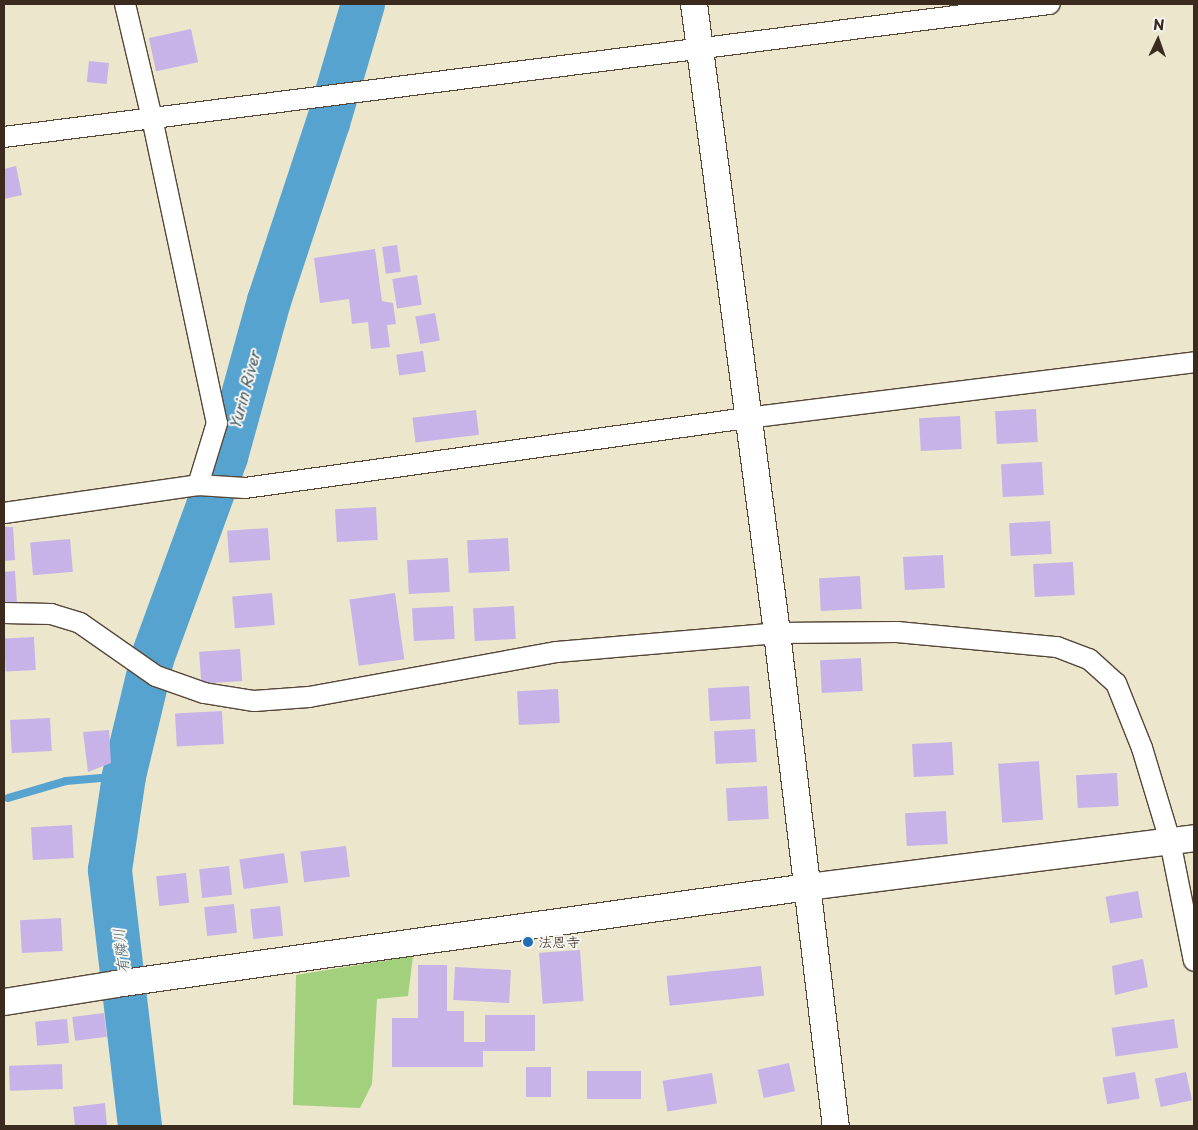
<!DOCTYPE html>
<html>
<head>
<meta charset="utf-8">
<style>
  body { margin:0 }
  #map { position:relative; width:1198px; height:1130px; overflow:hidden; background:#ebe6cc; font-family:"Playpen Sans","Klee One",sans-serif }
  div>[style] { position:absolute }
  .green>* { inset:0; background:#a3d07d }
  .stream>* { height:8px; margin:-4px; padding:0 4px; transform-origin:4px; border-radius:4px; background:#56a3cf }
  .river>* { height:44px; margin:-22px; padding:0 22px; transform-origin:22px; border-radius:22px; background:#56a3cf }
  .building>* { inset:0; background:#c8b3e8; transform-origin:0 0 }
  .roads { filter:drop-shadow(1px 0 #554638) drop-shadow(-1px 0 #554638) drop-shadow(0 1px #554638) drop-shadow(0 -1px #554638) }
  .minor>* { height:20px; margin:-10px; padding:0 10px; transform-origin:10px; border-radius:10px; background:#fff }
  .tertiary>* { height:26px; margin:-13px; padding:0 13px; transform-origin:13px; border-radius:13px; background:#fff }
  .dots>* { width:14px; height:14px; translate:-50% -50%; box-sizing:border-box; border:2px solid #f6f6f2; border-radius:50% }
  span { translate:-50% -50%; white-space:nowrap; text-align:center; line-height:1.15; -webkit-text-stroke:4px #f6f6f2; paint-order:stroke }
  .poi-label { font-size:14px; color:#3b2a1e }
  .left { translate:0 -50%; text-align:left }
  .water-label { font-size:15px; color:#465a65; font-style:italic }
  .frame { position:absolute; inset:0; border:5px solid #3b2a1e; pointer-events:none }
  .north { position:absolute; left:1133px; top:15px; width:50px; height:50px; -webkit-text-stroke:4px #f6f6f2; paint-order:stroke; rotate:3deg; font-size:14px; font-weight:700; line-height:20px; text-align:center; color:#3b2a1e }
  .north::after { content:''; display:block; margin:auto; width:18px; height:22px; background:#3b2a1e; clip-path:polygon(50% 0,100% 100%,50% 72%,0 100%) }
</style>
</head>
<body>
<div id="map">
  <div class="green">
    <i style="clip-path:polygon(413px 956px,408px 996px,377px 999px,372px 1084px,360px 1108px,293px 1105px,296px 975px)"></i>
  </div>
  <div class="stream">
    <i style="left:8px;top:798px;width:60px;rotate:-16.3deg"></i>
    <i style="left:66px;top:781px;width:58px;rotate:-4.9deg"></i>
  </div>
  <div class="river">
    <i style="left:140px;top:1126px;width:258px;rotate:-96.7deg"></i>
    <i style="left:110px;top:870px;width:95px;rotate:-81.5deg"></i>
    <i style="left:124px;top:776px;width:120px;rotate:-76.5deg"></i>
    <i style="left:152px;top:659px;width:215px;rotate:-69.9deg"></i>
    <i style="left:226px;top:457px;width:162px;rotate:-74.6deg"></i>
    <i style="left:269px;top:301px;width:188px;rotate:-71.7deg"></i>
    <i style="left:328px;top:123px;width:124px;rotate:-73.6deg"></i>
  </div>
  <div class="building">
    <i style="left:191px;top:29px;width:34px;height:43px;rotate:78deg"></i>
    <i style="left:89px;top:61px;width:20px;height:21px;rotate:6deg"></i>
    <i style="clip-path:polygon(16px 166px,22px 195px,4px 199px,4px 169px)"></i>
    <i style="left:397px;top:245px;width:27px;height:15px;rotate:82deg"></i>
    <i style="clip-path:polygon(375px 249px,382px 301px,393px 303px,396px 324px,387px 325px,390px 347px,371px 349px,368px 322px,352px 324px,349px 299px,320px 303px,314px 258px)"></i>
    <i style="left:417px;top:275px;width:30px;height:25px;rotate:81deg"></i>
    <i style="left:435px;top:313px;width:28px;height:20px;rotate:80deg"></i>
    <i style="left:423px;top:351px;width:21px;height:27px;rotate:82deg"></i>
    <i style="left:1036px;top:409px;width:33px;height:41px;rotate:87deg"></i>
    <i style="left:476px;top:410px;width:25px;height:64px;rotate:83deg"></i>
    <i style="left:960px;top:416px;width:33px;height:41px;rotate:87deg"></i>
    <i style="left:1042px;top:462px;width:33px;height:41px;rotate:87deg"></i>
    <i style="left:376px;top:507px;width:33px;height:41px;rotate:87deg"></i>
    <i style="left:1050px;top:521px;width:33px;height:41px;rotate:87deg"></i>
    <i style="clip-path:polygon(4px 527px,13px 527px,15px 560px,4px 561px)"></i>
    <i style="left:268px;top:528px;width:32px;height:41px;rotate:86deg"></i>
    <i style="left:508px;top:538px;width:33px;height:41px;rotate:87deg"></i>
    <i style="left:70px;top:539px;width:33px;height:40px;rotate:85deg"></i>
    <i style="left:943px;top:555px;width:33px;height:40px;rotate:87deg"></i>
    <i style="left:448px;top:558px;width:34px;height:41px;rotate:87deg"></i>
    <i style="left:1073px;top:562px;width:33px;height:40px;rotate:87deg"></i>
    <i style="clip-path:polygon(15px 571px,17px 604px,4px 605px,4px 572px)"></i>
    <i style="left:860px;top:576px;width:33px;height:41px;rotate:87deg"></i>
    <i style="left:272px;top:593px;width:32px;height:40px;rotate:85deg"></i>
    <i style="left:395px;top:593px;width:67px;height:46px;rotate:82deg"></i>
    <i style="left:453px;top:606px;width:33px;height:41px;rotate:87deg"></i>
    <i style="left:514px;top:606px;width:33px;height:41px;rotate:87deg"></i>
    <i style="left:34px;top:637px;width:33px;height:30px;rotate:87deg"></i>
    <i style="left:240px;top:649px;width:32px;height:41px;rotate:86deg"></i>
    <i style="left:861px;top:658px;width:33px;height:41px;rotate:87deg"></i>
    <i style="left:749px;top:686px;width:33px;height:41px;rotate:87deg"></i>
    <i style="left:558px;top:689px;width:34px;height:41px;rotate:87deg"></i>
    <i style="left:222px;top:711px;width:33px;height:47px;rotate:87deg"></i>
    <i style="left:50px;top:718px;width:33px;height:40px;rotate:87deg"></i>
    <i style="left:755px;top:729px;width:33px;height:41px;rotate:87deg"></i>
    <i style="clip-path:polygon(109px 730px,111px 763px,88px 772px,83px 732px)"></i>
    <i style="left:952px;top:742px;width:33px;height:40px;rotate:87deg"></i>
    <i style="left:1039px;top:761px;width:59px;height:41px;rotate:86deg"></i>
    <i style="left:1117px;top:773px;width:33px;height:41px;rotate:87deg"></i>
    <i style="left:767px;top:786px;width:33px;height:41px;rotate:87deg"></i>
    <i style="left:946px;top:811px;width:33px;height:41px;rotate:87deg"></i>
    <i style="left:72px;top:825px;width:33px;height:41px;rotate:87deg"></i>
    <i style="left:346px;top:846px;width:31px;height:46px;rotate:83deg"></i>
    <i style="left:284px;top:853px;width:30px;height:45px;rotate:82deg"></i>
    <i style="left:229px;top:866px;width:29px;height:30px;rotate:84deg"></i>
    <i style="left:186px;top:873px;width:30px;height:30px;rotate:84deg"></i>
    <i style="left:1138px;top:891px;width:27px;height:33px;rotate:80deg"></i>
    <i style="left:234px;top:904px;width:29px;height:30px;rotate:84deg"></i>
    <i style="left:280px;top:906px;width:30px;height:30px;rotate:84deg"></i>
    <i style="left:61px;top:918px;width:33px;height:41px;rotate:87deg"></i>
    <i style="left:580px;top:950px;width:51px;height:41px;rotate:86deg"></i>
    <i style="clip-path:polygon(1143px 959px,1148px 987px,1115px 995px,1112px 966px)"></i>
    <i style="clip-path:polygon(418px 965px,447px 965px,447px 1011px,464px 1011px,464px 1042px,485px 1042px,485px 1015px,535px 1015px,535px 1051px,483px 1051px,483px 1067px,392px 1067px,392px 1018px,418px 1018px)"></i>
    <i style="left:761px;top:966px;width:30px;height:95px;rotate:84deg"></i>
    <i style="left:455px;top:967px;width:56px;height:33px;rotate:3deg"></i>
    <i style="left:104px;top:1013px;width:24px;height:32px;rotate:83deg"></i>
    <i style="left:67px;top:1019px;width:24px;height:32px;rotate:85deg"></i>
    <i style="left:1174px;top:1019px;width:29px;height:63px;rotate:82deg"></i>
    <i style="left:789px;top:1063px;width:29px;height:32px;rotate:78deg"></i>
    <i style="left:62px;top:1064px;width:25px;height:53px;rotate:88deg"></i>
    <i style="left:526px;top:1067px;width:25px;height:30px"></i>
    <i style="left:587px;top:1071px;width:54px;height:28px"></i>
    <i style="left:1135px;top:1072px;width:27px;height:33px;rotate:80deg"></i>
    <i style="left:1186px;top:1072px;width:29px;height:32px;rotate:78deg"></i>
    <i style="left:712px;top:1073px;width:31px;height:50px;rotate:81deg"></i>
    <i style="clip-path:polygon(105px 1103px,107px 1126px,75px 1126px,73px 1107px)"></i>
  </div>
  <div class="roads">
    <div class="minor">
      <i style="left:125px;top:4px;width:117px;rotate:76.7deg"></i>
      <i style="left:152px;top:118px;width:312px;rotate:78deg"></i>
      <i style="left:217px;top:423px;width:65px;rotate:107deg"></i>
      <i style="left:4px;top:137px;width:1054px;rotate:-7.25deg"></i>
      <i style="left:4px;top:513px;width:196px;rotate:-8.2deg"></i>
      <i style="left:198px;top:485px;width:47px;rotate:3.7deg"></i>
      <i style="left:245px;top:488px;width:507px;rotate:-7.94deg"></i>
      <i style="left:747px;top:418px;width:450px;rotate:-7.1deg"></i>
      <i style="left:4px;top:613px;width:47px;rotate:1.2deg"></i>
      <i style="left:51px;top:614px;width:30px;rotate:17deg"></i>
      <i style="left:80px;top:623px;width:93px;rotate:34.9deg"></i>
      <i style="left:156px;top:676px;width:51px;rotate:19.5deg"></i>
      <i style="left:204px;top:693px;width:51px;rotate:9.1deg"></i>
      <i style="left:254px;top:701px;width:55px;rotate:-4.2deg"></i>
      <i style="left:309px;top:697px;width:252px;rotate:-10.3deg"></i>
      <i style="left:557px;top:652px;width:221px;rotate:-4.9deg"></i>
      <i style="left:777px;top:633px;width:120px;rotate:-0.5deg"></i>
      <i style="left:897px;top:632px;width:161px;rotate:5.4deg"></i>
      <i style="left:1057px;top:647px;width:34px;rotate:21deg"></i>
      <i style="left:1089px;top:659px;width:36px;rotate:42deg"></i>
      <i style="left:1116px;top:683px;width:70px;rotate:68.2deg"></i>
      <i style="left:1142px;top:748px;width:97px;rotate:73.2deg"></i>
      <i style="left:1170px;top:841px;width:122px;rotate:78.7deg"></i>
    </div>
    <div class="tertiary">
      <i style="left:694px;top:4px;width:634px;rotate:82.48deg"></i>
      <i style="left:777px;top:633px;width:497px;rotate:83.2deg"></i>
      <i style="left:4px;top:1002px;width:113px;rotate:-9.1deg"></i>
      <i style="left:116px;top:984px;width:699px;rotate:-7.98deg"></i>
      <i style="left:808px;top:887px;width:389px;rotate:-7.2deg"></i>
    </div>
  </div>
  <div class="dots">
    <i style="left:528px;top:942px;background:#1f6fb2"></i>
  </div>
  <div class="poi-label">
    <span class="left" style="left:538px;top:942px">法恩寺</span>
  </div>
  <div class="water-label">
    <span style="left:244px;top:390px;rotate:-75deg">Yurin River</span>
    <span style="left:120px;top:951px;rotate:-97deg">有隣川</span>
  </div>
  <div class="frame"></div>
  <div class="north">N</div>
</div>
</body>
</html>
